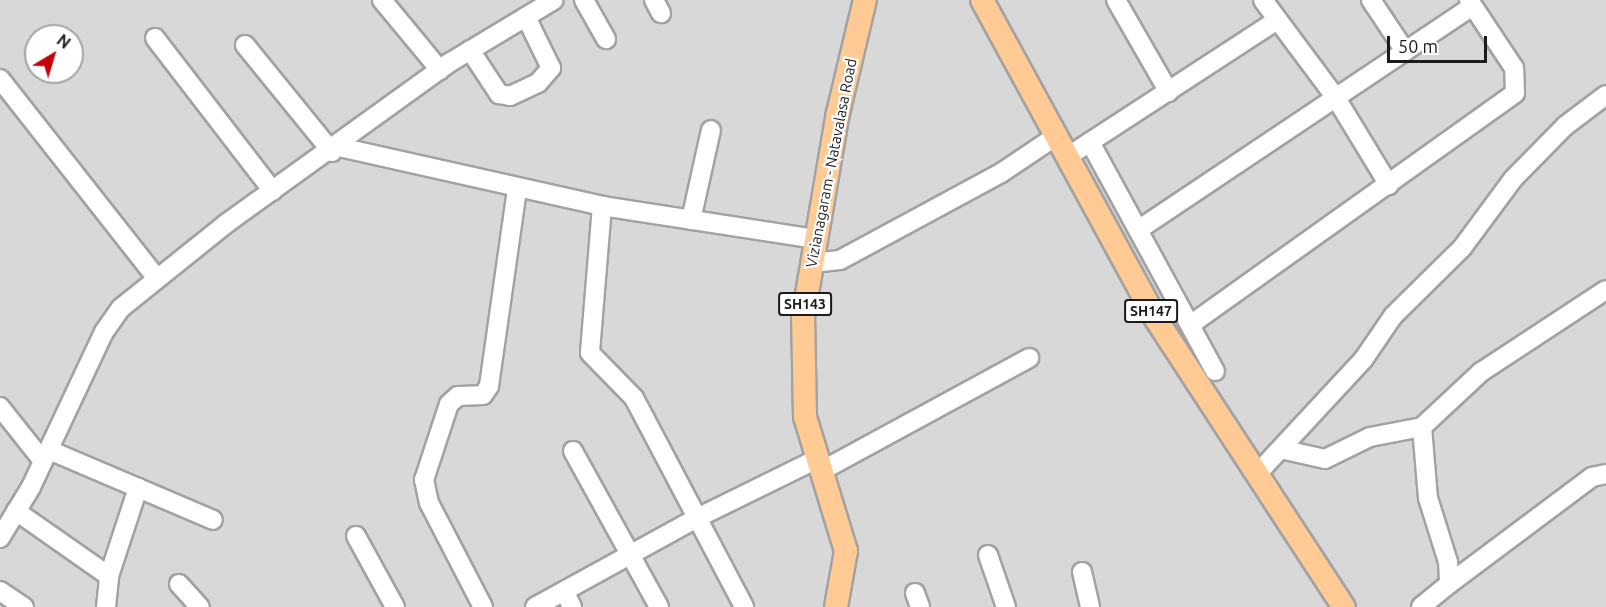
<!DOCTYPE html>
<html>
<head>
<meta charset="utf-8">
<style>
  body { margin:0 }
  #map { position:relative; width:1606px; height:607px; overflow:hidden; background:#eee8df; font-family:Ubuntu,sans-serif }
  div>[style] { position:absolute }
  .residential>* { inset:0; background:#d9d8d8 }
  .roads { filter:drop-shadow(2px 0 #a2a2a2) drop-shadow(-2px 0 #a2a2a2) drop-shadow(0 2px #a2a2a2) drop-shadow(0 -2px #a2a2a2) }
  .minor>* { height:18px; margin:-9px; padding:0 9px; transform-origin:9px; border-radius:9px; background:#fff }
  .major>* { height:22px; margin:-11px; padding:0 11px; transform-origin:11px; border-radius:11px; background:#ffca93 }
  span { translate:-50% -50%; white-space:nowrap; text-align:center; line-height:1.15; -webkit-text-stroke:4.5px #fff; paint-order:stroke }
  .shield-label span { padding:2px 4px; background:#fff; border:2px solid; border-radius:4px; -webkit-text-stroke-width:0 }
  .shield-label { font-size:14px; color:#1b1b1b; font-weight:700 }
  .street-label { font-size:15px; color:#1b1b1b }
  .north { position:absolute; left:24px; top:24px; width:60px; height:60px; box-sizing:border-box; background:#fff; border:2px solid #a4a4a4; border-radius:50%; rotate:38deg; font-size:16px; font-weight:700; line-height:24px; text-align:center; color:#1b1b1b }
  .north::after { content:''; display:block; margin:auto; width:21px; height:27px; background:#c6000b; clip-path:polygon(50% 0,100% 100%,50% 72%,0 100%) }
  .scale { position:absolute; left:1387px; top:36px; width:100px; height:27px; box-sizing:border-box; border:3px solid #1b1b1b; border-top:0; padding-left:8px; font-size:18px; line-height:21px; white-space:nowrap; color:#1b1b1b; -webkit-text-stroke:4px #fff; paint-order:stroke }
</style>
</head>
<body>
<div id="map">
  <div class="residential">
    <i style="clip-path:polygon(evenodd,0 0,1606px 0,1606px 607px,0 607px,0 0,36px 36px,72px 36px,72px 72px,36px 72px,36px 36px)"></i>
  </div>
  <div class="roads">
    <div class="minor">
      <i style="left:382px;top:0;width:91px;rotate:50.4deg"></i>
      <i style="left:584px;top:0;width:45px;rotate:60.6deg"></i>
      <i style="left:654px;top:0;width:15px;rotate:62deg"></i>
      <i style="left:1116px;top:0;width:106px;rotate:60.1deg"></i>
      <i style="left:1263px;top:0;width:122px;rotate:53.3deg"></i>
      <i style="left:1336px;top:98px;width:102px;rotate:58.7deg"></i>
      <i style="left:1371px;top:0;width:61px;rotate:56.3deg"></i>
      <i style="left:155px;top:38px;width:193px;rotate:52.4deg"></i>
      <i style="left:245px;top:45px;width:138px;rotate:50.9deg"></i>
      <i style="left:470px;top:50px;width:53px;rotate:56.6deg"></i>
      <i style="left:499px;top:94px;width:11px;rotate:10deg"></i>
      <i style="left:510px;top:96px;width:31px;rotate:-25deg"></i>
      <i style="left:538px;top:83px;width:20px;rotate:-49deg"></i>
      <i style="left:551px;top:68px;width:57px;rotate:-116.1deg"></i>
      <i style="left:0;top:79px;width:252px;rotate:51.8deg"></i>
      <i style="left:1090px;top:142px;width:261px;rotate:61.4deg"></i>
      <i style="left:339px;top:147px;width:270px;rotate:12.6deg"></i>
      <i style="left:602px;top:206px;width:217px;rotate:8.8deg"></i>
      <i style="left:1067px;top:157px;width:251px;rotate:-33.1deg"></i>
      <i style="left:602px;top:206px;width:147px;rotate:94.7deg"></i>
      <i style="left:590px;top:353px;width:63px;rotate:45.6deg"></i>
      <i style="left:634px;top:398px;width:236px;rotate:62.2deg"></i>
      <i style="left:691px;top:220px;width:92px;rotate:-77.5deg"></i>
      <i style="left:1138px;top:230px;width:402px;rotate:-33.8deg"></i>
      <i style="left:812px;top:263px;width:28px;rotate:-6deg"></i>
      <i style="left:840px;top:260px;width:183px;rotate:-28.4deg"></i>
      <i style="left:1001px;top:173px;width:66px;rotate:-33.9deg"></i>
      <i style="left:1190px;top:325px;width:399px;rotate:-35.5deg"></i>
      <i style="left:1515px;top:93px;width:25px;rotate:-92deg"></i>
      <i style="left:1514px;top:68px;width:82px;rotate:-123.5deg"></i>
      <i style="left:0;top:407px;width:69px;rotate:51.5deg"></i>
      <i style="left:1422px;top:427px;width:81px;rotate:-43deg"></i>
      <i style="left:1481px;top:372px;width:149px;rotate:-33.3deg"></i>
      <i style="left:49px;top:450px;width:178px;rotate:23.1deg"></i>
      <i style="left:1285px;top:450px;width:41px;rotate:12.7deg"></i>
      <i style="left:1325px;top:459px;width:50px;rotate:-26.1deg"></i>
      <i style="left:1370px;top:437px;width:53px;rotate:-10.9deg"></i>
      <i style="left:1422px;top:427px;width:71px;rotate:85.2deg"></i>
      <i style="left:1428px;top:498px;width:67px;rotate:72.6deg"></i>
      <i style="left:1448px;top:562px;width:22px;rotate:87deg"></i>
      <i style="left:1449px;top:584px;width:36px;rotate:141deg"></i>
      <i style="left:573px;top:451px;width:178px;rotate:61.1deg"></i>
      <i style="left:821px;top:471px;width:237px;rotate:-28.5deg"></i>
      <i style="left:1257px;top:474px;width:156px;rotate:-47.1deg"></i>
      <i style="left:1363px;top:360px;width:53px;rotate:-55.7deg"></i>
      <i style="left:1393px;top:316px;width:97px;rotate:-44.6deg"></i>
      <i style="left:1462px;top:248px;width:86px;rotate:-53.5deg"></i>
      <i style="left:1513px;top:179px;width:74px;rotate:-45.5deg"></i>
      <i style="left:1565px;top:126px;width:51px;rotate:-37.1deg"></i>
      <i style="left:16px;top:511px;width:113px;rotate:35deg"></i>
      <i style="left:356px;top:536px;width:81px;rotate:61.2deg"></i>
      <i style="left:0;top:538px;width:60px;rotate:-58.7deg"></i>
      <i style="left:31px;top:487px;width:171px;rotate:-64.8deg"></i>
      <i style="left:104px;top:332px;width:29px;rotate:-55deg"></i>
      <i style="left:121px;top:308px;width:136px;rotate:-38.7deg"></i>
      <i style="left:227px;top:223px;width:274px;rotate:-35.8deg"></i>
      <i style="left:449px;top:63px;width:122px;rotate:-31deg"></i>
      <i style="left:988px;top:555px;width:55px;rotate:70.9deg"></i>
      <i style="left:1082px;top:572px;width:36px;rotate:77deg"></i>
      <i style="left:179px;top:584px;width:31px;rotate:48deg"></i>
      <i style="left:1449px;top:584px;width:179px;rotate:-36.8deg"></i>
      <i style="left:1592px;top:477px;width:14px;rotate:-12deg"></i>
      <i style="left:0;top:591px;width:29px;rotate:34deg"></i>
      <i style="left:564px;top:591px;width:18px;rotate:63deg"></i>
      <i style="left:915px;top:593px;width:15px;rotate:70deg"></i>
      <i style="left:106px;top:607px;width:31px;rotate:-84deg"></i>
      <i style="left:109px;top:576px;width:93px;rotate:-71.8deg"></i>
      <i style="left:483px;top:607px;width:117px;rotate:-117.4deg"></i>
      <i style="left:429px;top:503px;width:24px;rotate:-102deg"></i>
      <i style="left:424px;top:480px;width:80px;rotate:-71.8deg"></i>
      <i style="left:449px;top:404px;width:12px;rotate:-42deg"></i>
      <i style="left:458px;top:396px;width:25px;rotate:-2deg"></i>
      <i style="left:483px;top:395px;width:11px;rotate:-56deg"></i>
      <i style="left:489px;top:386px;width:199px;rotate:-81.9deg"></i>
      <i style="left:535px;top:607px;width:185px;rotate:-28.8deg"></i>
      <i style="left:697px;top:518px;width:134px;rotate:-26.2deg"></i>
    </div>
    <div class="major">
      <i style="left:982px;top:0;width:360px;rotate:61.4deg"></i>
      <i style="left:1154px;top:316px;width:348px;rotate:56.9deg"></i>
      <i style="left:836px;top:607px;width:57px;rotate:-79.9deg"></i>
      <i style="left:846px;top:551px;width:140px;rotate:-107deg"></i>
      <i style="left:805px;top:417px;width:100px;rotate:-91.1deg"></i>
      <i style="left:803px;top:317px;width:207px;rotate:-80.3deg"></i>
      <i style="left:838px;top:113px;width:116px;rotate:-76.6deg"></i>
    </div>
  </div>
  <div class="shield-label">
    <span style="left:805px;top:304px">SH143</span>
    <span style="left:1151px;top:311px">SH147</span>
  </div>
  <div class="street-label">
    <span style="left:831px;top:163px;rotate:-79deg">Vizianagaram - Natavalasa Road</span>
  </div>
  <div class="north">N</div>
  <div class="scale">50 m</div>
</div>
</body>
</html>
